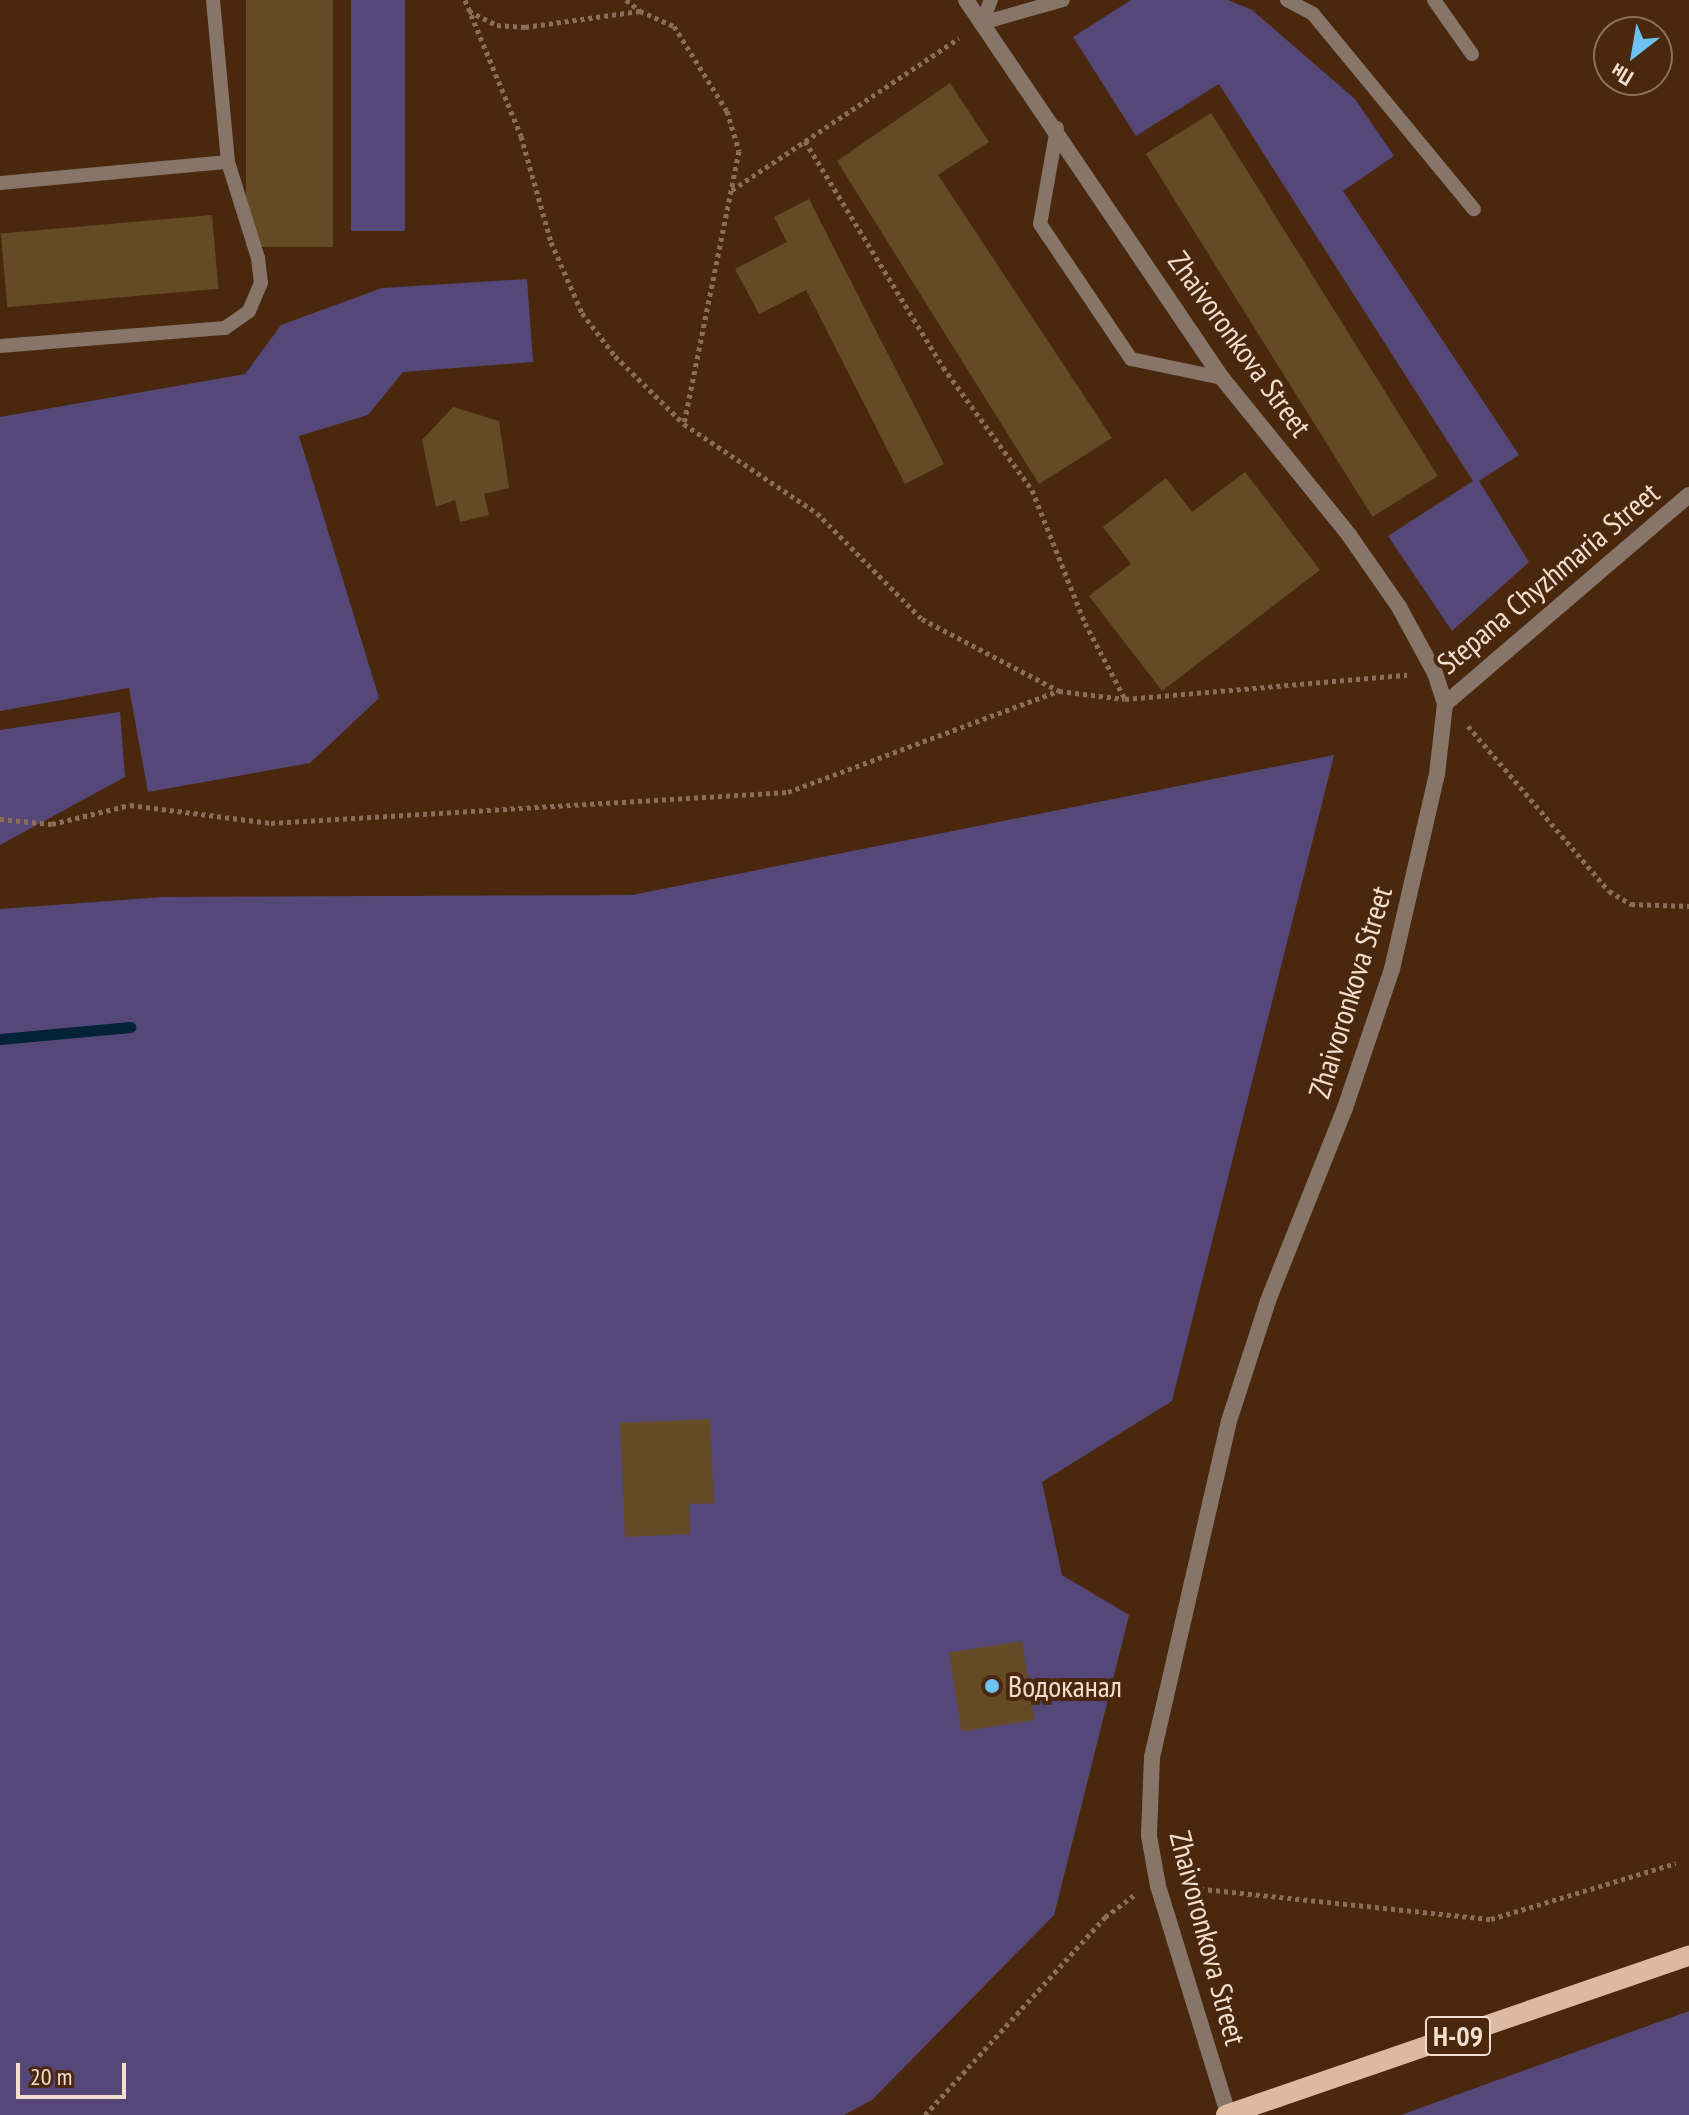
<!DOCTYPE html>
<html>
<head>
<meta charset="utf-8">
<style>
  body { margin:0 }
  #map { position:relative; width:1689px; height:2115px; overflow:hidden; background:#49280e; font-family:"PT Sans Narrow",sans-serif }
  div>[style] { position:absolute }
  .green>* { inset:0; background:#554878; transform-origin:0 0 }
  .stream>* { height:11px; margin:-5.5px; padding:0 5.5px; transform-origin:5.5px; border-radius:5.5px; background:#002337 }
  .building>* { inset:0; background:#644b26; transform-origin:0 0 }
  .path>* { height:5px; margin-top:-2.5px; transform-origin:0; background:repeating-linear-gradient(90deg,#8b6e59 0 4px,transparent 0 8px) }
  .service>* { height:14px; margin:-7px; padding:0 7px; transform-origin:7px; border-radius:7px; background:#87756a }
  .minor>* { height:16px; margin:-8px; padding:0 8px; transform-origin:8px; border-radius:8px; background:#87756a }
  .primary>* { height:20px; margin:-10px; padding:0 10px; transform-origin:10px; border-radius:10px; background:#ddb9a1 }
  .dots>* { width:22px; height:22px; translate:-50% -50%; box-sizing:border-box; border:4px solid #49280e; border-radius:50% }
  span { translate:-50% -50%; white-space:nowrap; text-align:center; line-height:1.15; -webkit-text-stroke:8px #49280e; paint-order:stroke }
  .shield-label span { padding:2px 6px; background:#49280e; border:2px solid; border-radius:6px; -webkit-text-stroke-width:0 }
  .shield-label { font-size:28px; color:#f4decf; font-weight:700 }
  .street-label { font-size:30px; color:#f4decf }
  .poi-label { font-size:30px; color:#f4decf }
  .left { translate:0 -50%; text-align:left }
  .north { position:absolute; left:1593px; top:16px; width:80px; height:80px; box-sizing:border-box; background:#49280e; border:2px solid #8d715b; border-radius:50%; rotate:211deg; font-size:22px; font-weight:700; line-height:32px; text-align:center; color:#f4decf }
  .north::after { content:''; display:block; margin:auto; width:28px; height:36px; background:#6ec2f3; clip-path:polygon(50% 0,100% 100%,50% 72%,0 100%) }
  .scale { position:absolute; left:16px; top:2063px; width:110px; height:36px; box-sizing:border-box; border:4px solid #f4decf; border-top:0; padding-left:10px; font-size:24px; line-height:28px; white-space:nowrap; color:#f4decf; -webkit-text-stroke:6px #49280e; paint-order:stroke }
</style>
</head>
<body>
<div id="map">
  <div class="green">
    <i style="left:351px;top:0;width:54px;height:231px"></i>
    <i style="clip-path:polygon(1131px 0,1228px 0,1252px 10px,1355px 99px,1394px 156px,1343px 191px,1519px 455px,1479px 481px,1529px 562px,1452px 631px,1388px 536px,1473px 481px,1219px 84px,1136px 136px,1073px 37px)"></i>
    <i style="clip-path:polygon(527px 279px,533px 362px,403px 372px,368px 415px,299px 436px,379px 698px,310px 763px,148px 792px,129px 688px,0 711px,0 417px,245px 374px,281px 325px,382px 288px)"></i>
    <i style="clip-path:polygon(120px 712px,125px 777px,0 845px,0 730px)"></i>
    <i style="clip-path:polygon(1334px 755px,1172px 1401px,1042px 1482px,1062px 1575px,1129px 1615px,1054px 1915px,872px 2100px,844px 2115px,0 2115px,0 909px,163px 897px,632px 895px)"></i>
    <i style="clip-path:polygon(1689px 2011px,1689px 2115px,1401px 2115px)"></i>
  </div>
  <div class="stream">
    <i style="left:0;top:1039px;width:131px;rotate:-5.3deg"></i>
  </div>
  <div class="building">
    <i style="left:246px;top:0;width:87px;height:247px"></i>
    <i style="clip-path:polygon(950px 83px,989px 142px,938px 175px,1112px 438px,1039px 484px,837px 161px)"></i>
    <i style="left:1211px;top:113px;width:428px;height:77px;rotate:58deg"></i>
    <i style="clip-path:polygon(809px 199px,944px 464px,905px 484px,806px 290px,759px 314px,735px 269px,787px 242px,774px 217px)"></i>
    <i style="left:212px;top:215px;width:74px;height:212px;rotate:85deg"></i>
    <i style="clip-path:polygon(453px 407px,499px 421px,509px 488px,484px 494px,489px 515px,460px 522px,455px 500px,436px 507px,422px 440px)"></i>
    <i style="clip-path:polygon(1245px 472px,1320px 570px,1162px 691px,1089px 596px,1131px 564px,1103px 527px,1166px 478px,1192px 512px)"></i>
    <i style="clip-path:polygon(710px 1419px,714px 1503px,689px 1504px,690px 1534px,625px 1537px,620px 1423px)"></i>
    <i style="left:1022px;top:1641px;width:80px;height:74px;rotate:81deg"></i>
  </div>
  <div class="path">
    <i style="left:465px;top:0;width:147px;rotate:67.6deg"></i>
    <i style="left:521px;top:136px;width:110px;rotate:74.2deg"></i>
    <i style="left:551px;top:242px;width:77px;rotate:66.4deg"></i>
    <i style="left:582px;top:313px;width:54px;rotate:52.5deg"></i>
    <i style="left:615px;top:356px;width:97px;rotate:44.6deg"></i>
    <i style="left:684px;top:424px;width:160px;rotate:33.8deg"></i>
    <i style="left:817px;top:513px;width:149px;rotate:45.3deg"></i>
    <i style="left:922px;top:619px;width:155px;rotate:27.7deg"></i>
    <i style="left:1059px;top:691px;width:66px;rotate:6.9deg"></i>
    <i style="left:1125px;top:699px;width:283px;rotate:-4.9deg"></i>
    <i style="left:626px;top:0;width:18px;rotate:38deg"></i>
    <i style="left:469px;top:11px;width:31px;rotate:27deg"></i>
    <i style="left:497px;top:25px;width:28px;rotate:4deg"></i>
    <i style="left:525px;top:27px;width:116px;rotate:-7.9deg"></i>
    <i style="left:640px;top:11px;width:37px;rotate:24deg"></i>
    <i style="left:674px;top:26px;width:100px;rotate:58.1deg"></i>
    <i style="left:727px;top:111px;width:42px;rotate:73.3deg"></i>
    <i style="left:739px;top:151px;width:278px;rotate:101.4deg"></i>
    <i style="left:805px;top:141px;width:265px;rotate:58.6deg"></i>
    <i style="left:943px;top:367px;width:152px;rotate:54.1deg"></i>
    <i style="left:1032px;top:490px;width:143px;rotate:68.3deg"></i>
    <i style="left:1085px;top:623px;width:86px;rotate:62.2deg"></i>
    <i style="left:732px;top:190px;width:273px;rotate:-33.8deg"></i>
    <i style="left:1468px;top:726px;width:217px;rotate:49.5deg"></i>
    <i style="left:1609px;top:891px;width:26px;rotate:31deg"></i>
    <i style="left:1631px;top:904px;width:58px;rotate:2deg"></i>
    <i style="left:0;top:819px;width:52px;rotate:5.5deg"></i>
    <i style="left:52px;top:824px;width:80px;rotate:-13.7deg"></i>
    <i style="left:130px;top:805px;width:142px;rotate:7.3deg"></i>
    <i style="left:271px;top:823px;width:518px;rotate:-3.43deg"></i>
    <i style="left:788px;top:792px;width:288px;rotate:-20.5deg"></i>
    <i style="left:1184px;top:1887px;width:309px;rotate:6deg"></i>
    <i style="left:1491px;top:1919px;width:193px;rotate:-16.8deg"></i>
    <i style="left:925px;top:2115px;width:268px;rotate:-47.7deg"></i>
    <i style="left:1105px;top:1917px;width:38px;rotate:-37deg"></i>
  </div>
  <div class="service">
    <i style="left:1287px;top:0;width:30px;rotate:28deg"></i>
    <i style="left:1313px;top:14px;width:253px;rotate:50.5deg"></i>
    <i style="left:1434px;top:0;width:66px;rotate:54.9deg"></i>
    <i style="left:982px;top:23px;width:84px;rotate:-15.9deg"></i>
    <i style="left:982px;top:23px;width:25px;rotate:-69deg"></i>
    <i style="left:1057px;top:128px;width:97px;rotate:100deg"></i>
    <i style="left:1040px;top:224px;width:163px;rotate:56deg"></i>
    <i style="left:1131px;top:359px;width:93px;rotate:11.8deg"></i>
    <i style="left:0;top:183px;width:229px;rotate:-5.3deg"></i>
    <i style="left:228px;top:162px;width:163px;rotate:-95.3deg"></i>
    <i style="left:0;top:346px;width:226px;rotate:-4.6deg"></i>
    <i style="left:225px;top:328px;width:29px;rotate:-35deg"></i>
    <i style="left:249px;top:311px;width:30px;rotate:-67deg"></i>
    <i style="left:261px;top:283px;width:25px;rotate:-97deg"></i>
    <i style="left:258px;top:258px;width:101px;rotate:-107.4deg"></i>
  </div>
  <div class="minor">
    <i style="left:966px;top:0;width:457px;rotate:55.9deg"></i>
    <i style="left:1222px;top:378px;width:202px;rotate:51deg"></i>
    <i style="left:1349px;top:535px;width:88px;rotate:55.2deg"></i>
    <i style="left:1399px;top:607px;width:75px;rotate:61.4deg"></i>
    <i style="left:1435px;top:673px;width:33px;rotate:72deg"></i>
    <i style="left:1445px;top:704px;width:70px;rotate:96.5deg"></i>
    <i style="left:1437px;top:774px;width:200px;rotate:103deg"></i>
    <i style="left:1392px;top:969px;width:147px;rotate:108.7deg"></i>
    <i style="left:1345px;top:1108px;width:208px;rotate:111.8deg"></i>
    <i style="left:1268px;top:1301px;width:126px;rotate:108deg"></i>
    <i style="left:1229px;top:1421px;width:345px;rotate:102.9deg"></i>
    <i style="left:1152px;top:1757px;width:79px;rotate:92.2deg"></i>
    <i style="left:1149px;top:1836px;width:51px;rotate:79.8deg"></i>
    <i style="left:1158px;top:1886px;width:239px;rotate:72.9deg"></i>
    <i style="left:1445px;top:704px;width:321px;rotate:-40.6deg"></i>
  </div>
  <div class="primary">
    <i style="left:1226px;top:2115px;width:490px;rotate:-19deg"></i>
  </div>
  <div class="dots">
    <i style="left:992px;top:1686px;background:#6ec2f3"></i>
  </div>
  <div class="shield-label">
    <span style="left:1458px;top:2036px">Н-09</span>
  </div>
  <div class="street-label">
    <span style="left:1240px;top:344px;rotate:54deg">Zhaivoronkova Street</span>
    <span style="left:1548px;top:578px;rotate:-40deg">Stepana Chyzhmaria Street</span>
    <span style="left:1350px;top:992px;rotate:-73deg">Zhaivoronkova Street</span>
    <span style="left:1208px;top:1938px;rotate:75deg">Zhaivoronkova Street</span>
  </div>
  <div class="poi-label">
    <span class="left" style="left:1008px;top:1686px">Водоканал</span>
  </div>
  <div class="north">Пн</div>
  <div class="scale">20 m</div>
</div>
</body>
</html>
